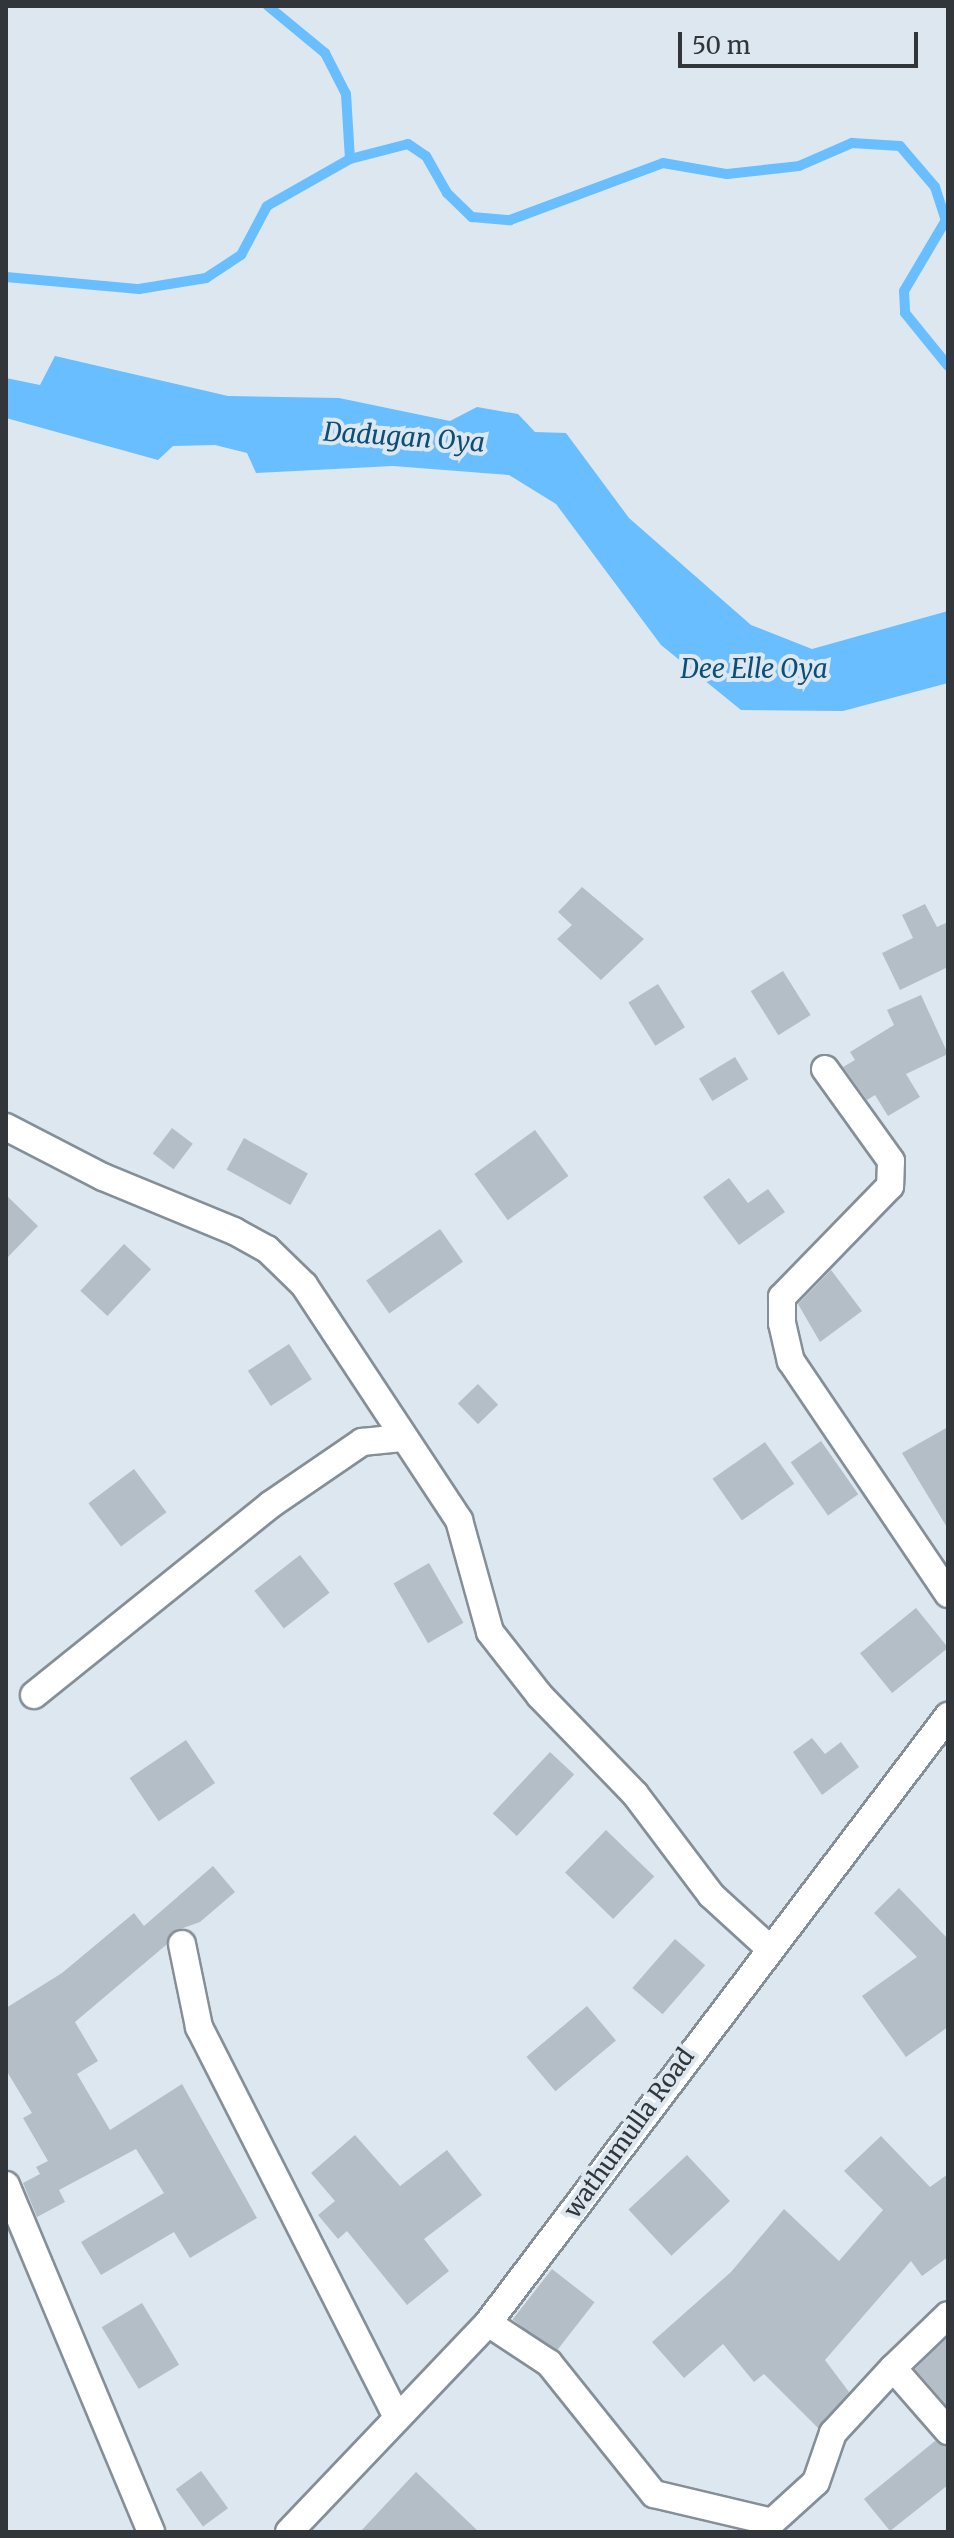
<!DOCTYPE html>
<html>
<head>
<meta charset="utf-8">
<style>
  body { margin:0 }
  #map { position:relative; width:954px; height:2538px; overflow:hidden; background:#dde7f0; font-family:Merriweather,serif }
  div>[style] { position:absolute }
  .water>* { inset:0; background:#68befe }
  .stream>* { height:10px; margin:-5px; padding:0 5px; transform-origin:5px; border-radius:5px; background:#68befe }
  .building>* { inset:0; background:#b3bec6; transform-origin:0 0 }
  .roads { filter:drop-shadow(2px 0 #858f97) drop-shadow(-2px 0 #858f97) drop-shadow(0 2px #858f97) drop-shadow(0 -2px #858f97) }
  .street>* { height:26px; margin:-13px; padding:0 13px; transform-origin:13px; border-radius:13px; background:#fff }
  span { translate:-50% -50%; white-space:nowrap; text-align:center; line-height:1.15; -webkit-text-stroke:8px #dde7f0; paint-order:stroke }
  .street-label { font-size:24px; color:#32363a }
  .water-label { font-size:26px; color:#0b4e77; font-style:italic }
  .frame { position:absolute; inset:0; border:8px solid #32363a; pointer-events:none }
  .scale { position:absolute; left:678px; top:32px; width:240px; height:36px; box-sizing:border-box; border:4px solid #32363a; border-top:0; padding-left:10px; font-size:24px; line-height:28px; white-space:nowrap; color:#32363a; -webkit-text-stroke:6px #dde7f0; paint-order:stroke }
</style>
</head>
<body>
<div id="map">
  <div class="water">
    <i style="clip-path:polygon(55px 356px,228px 396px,339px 398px,450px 421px,477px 407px,518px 414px,535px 432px,566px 433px,629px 518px,751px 625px,812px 649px,948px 611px,948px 683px,843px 711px,741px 710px,661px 645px,556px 504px,509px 475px,393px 466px,256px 473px,247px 453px,215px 445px,173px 446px,158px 460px,6px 418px,6px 378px,40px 385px)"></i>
  </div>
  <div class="stream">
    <i style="left:268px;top:6px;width:74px;rotate:39.5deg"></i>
    <i style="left:325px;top:53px;width:46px;rotate:62.9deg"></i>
    <i style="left:346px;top:94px;width:65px;rotate:86.5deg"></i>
    <i style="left:6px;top:277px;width:134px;rotate:5.2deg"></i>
    <i style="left:139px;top:289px;width:68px;rotate:-9.3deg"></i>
    <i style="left:206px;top:278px;width:42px;rotate:-33.3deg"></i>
    <i style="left:241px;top:255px;width:55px;rotate:-62deg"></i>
    <i style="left:267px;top:206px;width:95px;rotate:-29.5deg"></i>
    <i style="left:350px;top:159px;width:60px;rotate:-14.5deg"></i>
    <i style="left:408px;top:144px;width:22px;rotate:34deg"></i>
    <i style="left:426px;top:156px;width:43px;rotate:60.4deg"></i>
    <i style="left:447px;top:193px;width:35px;rotate:44deg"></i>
    <i style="left:472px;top:217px;width:38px;rotate:5deg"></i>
    <i style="left:510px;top:220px;width:163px;rotate:-20.4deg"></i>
    <i style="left:663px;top:163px;width:65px;rotate:9.8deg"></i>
    <i style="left:727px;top:174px;width:72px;rotate:-6.3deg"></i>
    <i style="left:799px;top:166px;width:58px;rotate:-23.5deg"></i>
    <i style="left:852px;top:143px;width:48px;rotate:3.6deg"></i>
    <i style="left:900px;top:146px;width:54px;rotate:49.5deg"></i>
    <i style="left:935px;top:187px;width:35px;rotate:72deg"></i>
    <i style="left:946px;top:220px;width:82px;rotate:120.6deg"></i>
    <i style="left:904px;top:291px;width:22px;rotate:87deg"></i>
    <i style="left:905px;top:313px;width:68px;rotate:50.9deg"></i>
  </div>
  <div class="building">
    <i style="clip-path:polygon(582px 887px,644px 939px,601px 980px,557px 939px,572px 925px,558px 912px)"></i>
    <i style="clip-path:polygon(925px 904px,937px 927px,948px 922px,948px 967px,900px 990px,882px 953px,913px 938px,902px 915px)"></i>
    <i style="left:783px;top:971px;width:52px;height:38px;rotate:58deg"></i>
    <i style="left:658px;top:984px;width:51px;height:35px;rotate:58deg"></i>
    <i style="clip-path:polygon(921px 995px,948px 1054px,906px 1074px,920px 1097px,888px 1116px,875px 1095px,867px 1100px,843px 1067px,855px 1060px,850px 1052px,894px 1025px,887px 1010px)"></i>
    <i style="left:735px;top:1057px;width:26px;height:42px;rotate:59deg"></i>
    <i style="left:172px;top:1128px;width:26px;height:32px;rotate:37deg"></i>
    <i style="left:535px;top:1130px;width:57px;height:75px;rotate:54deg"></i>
    <i style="left:244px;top:1138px;width:73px;height:36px;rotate:29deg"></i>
    <i style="clip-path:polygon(729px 1178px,748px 1203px,768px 1189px,785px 1212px,739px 1245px,703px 1197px)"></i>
    <i style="clip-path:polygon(6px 1195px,38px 1226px,6px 1259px)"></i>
    <i style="left:440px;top:1229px;width:40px;height:90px;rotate:55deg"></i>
    <i style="left:124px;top:1244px;width:37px;height:64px;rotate:43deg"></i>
    <i style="clip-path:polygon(831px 1270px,862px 1311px,820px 1342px,798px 1304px)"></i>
    <i style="left:289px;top:1344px;width:42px;height:49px;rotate:57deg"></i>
    <i style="left:478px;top:1384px;width:29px;height:28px;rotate:46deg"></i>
    <i style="clip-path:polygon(948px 1427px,948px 1529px,902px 1453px)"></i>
    <i style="left:821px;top:1441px;width:65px;height:37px;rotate:55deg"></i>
    <i style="left:765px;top:1442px;width:51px;height:64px;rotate:55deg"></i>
    <i style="left:134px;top:1469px;width:54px;height:57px;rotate:53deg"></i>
    <i style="left:300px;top:1555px;width:48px;height:58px;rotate:52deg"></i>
    <i style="left:429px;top:1563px;width:69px;height:41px;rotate:60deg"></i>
    <i style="left:916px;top:1608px;width:51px;height:72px;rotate:51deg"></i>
    <i style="clip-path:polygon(812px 1738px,825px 1754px,841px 1742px,859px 1767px,822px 1795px,793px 1752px)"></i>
    <i style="left:186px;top:1740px;width:52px;height:68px;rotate:56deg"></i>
    <i style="left:550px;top:1752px;width:33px;height:84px;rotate:43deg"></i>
    <i style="left:606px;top:1830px;width:67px;height:59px;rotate:44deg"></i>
    <i style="clip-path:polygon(213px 1866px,235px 1892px,200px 1922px,172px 1932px,166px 1945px,75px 2022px,98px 2061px,77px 2074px,110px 2130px,182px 2084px,257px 2218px,190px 2258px,174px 2232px,101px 2275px,81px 2242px,164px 2193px,136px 2149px,59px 2190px,65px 2202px,37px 2217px,23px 2183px,40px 2174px,36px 2167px,48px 2161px,23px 2118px,32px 2113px,6px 2070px,6px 2008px,62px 1973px,134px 1913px,144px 1926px)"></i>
    <i style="clip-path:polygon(899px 1888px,948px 1939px,948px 2027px,906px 2057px,862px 1996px,917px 1957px,874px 1913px)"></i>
    <i style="left:675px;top:1939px;width:40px;height:65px;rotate:41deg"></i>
    <i style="left:587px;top:2006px;width:45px;height:79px;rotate:50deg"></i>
    <i style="clip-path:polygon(355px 2135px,400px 2186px,447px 2150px,482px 2195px,424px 2239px,449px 2271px,407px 2305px,347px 2231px,338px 2239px,318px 2215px,335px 2201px,311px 2173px)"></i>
    <i style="clip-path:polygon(881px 2136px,930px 2187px,948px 2174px,948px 2257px,922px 2276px,911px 2261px,825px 2360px,849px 2392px,818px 2428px,764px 2374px,754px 2382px,723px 2344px,684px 2378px,652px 2342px,731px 2272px,784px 2209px,839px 2261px,883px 2210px,844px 2171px)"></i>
    <i style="left:687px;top:2155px;width:63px;height:80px;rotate:47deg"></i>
    <i style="left:552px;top:2269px;width:54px;height:64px;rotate:38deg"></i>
    <i style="left:142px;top:2303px;width:72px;height:47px;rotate:59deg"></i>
    <i style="clip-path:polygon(948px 2337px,948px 2407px,915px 2369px)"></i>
    <i style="clip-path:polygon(935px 2441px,948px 2447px,948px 2485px,890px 2531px,864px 2499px)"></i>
    <i style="left:201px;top:2471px;width:46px;height:31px;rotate:54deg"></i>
    <i style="clip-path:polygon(416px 2472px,479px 2532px,360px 2532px)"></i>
  </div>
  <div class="roads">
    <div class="street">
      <i style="left:825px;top:1069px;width:113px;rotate:54.3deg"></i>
      <i style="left:891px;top:1161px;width:25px;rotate:92deg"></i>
      <i style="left:890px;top:1186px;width:155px;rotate:134.2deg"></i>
      <i style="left:782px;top:1297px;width:26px;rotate:90deg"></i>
      <i style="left:782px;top:1323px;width:39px;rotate:77deg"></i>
      <i style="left:791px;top:1361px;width:281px;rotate:56deg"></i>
      <i style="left:6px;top:1127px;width:109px;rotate:27.3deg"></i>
      <i style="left:103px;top:1177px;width:142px;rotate:22.4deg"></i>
      <i style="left:234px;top:1231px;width:38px;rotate:29deg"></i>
      <i style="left:267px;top:1249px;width:52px;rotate:44.2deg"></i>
      <i style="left:304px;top:1285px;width:282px;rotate:56.6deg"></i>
      <i style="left:459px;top:1520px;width:116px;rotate:74.5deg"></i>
      <i style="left:490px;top:1632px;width:81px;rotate:52deg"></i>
      <i style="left:540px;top:1696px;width:136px;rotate:45.9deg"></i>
      <i style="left:635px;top:1794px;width:126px;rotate:53deg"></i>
      <i style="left:711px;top:1895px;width:79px;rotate:42.4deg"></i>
      <i style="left:34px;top:1695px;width:303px;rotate:-38.8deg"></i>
      <i style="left:270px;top:1505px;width:112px;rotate:-34.4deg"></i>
      <i style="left:362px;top:1442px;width:40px;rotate:-5.7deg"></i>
      <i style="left:182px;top:1944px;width:85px;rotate:78.4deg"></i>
      <i style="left:199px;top:2027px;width:438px;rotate:63.1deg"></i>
      <i style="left:6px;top:2185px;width:376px;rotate:67.3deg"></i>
      <i style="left:488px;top:2323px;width:73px;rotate:33.3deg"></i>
      <i style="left:549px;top:2363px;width:168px;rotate:51.3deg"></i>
      <i style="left:654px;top:2494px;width:121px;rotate:13.3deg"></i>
      <i style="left:772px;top:2522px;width:59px;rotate:-42.3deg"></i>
      <i style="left:816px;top:2482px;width:52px;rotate:-70.9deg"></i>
      <i style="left:833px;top:2433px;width:88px;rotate:-47.3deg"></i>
      <i style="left:893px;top:2368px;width:84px;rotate:48.9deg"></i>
      <i style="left:893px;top:2368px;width:76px;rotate:-43.9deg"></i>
      <i style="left:289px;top:2532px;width:289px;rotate:-46.4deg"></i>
      <i style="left:488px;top:2323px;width:762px;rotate:-52.84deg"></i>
    </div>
  </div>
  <div class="street-label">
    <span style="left:629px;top:2133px;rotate:-54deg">wathumulla Road</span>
  </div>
  <div class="water-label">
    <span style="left:404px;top:437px;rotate:4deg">Dadugan Oya</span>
    <span style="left:754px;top:669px">Dee Elle Oya</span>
  </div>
  <div class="frame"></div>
  <div class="scale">50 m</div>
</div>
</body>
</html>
